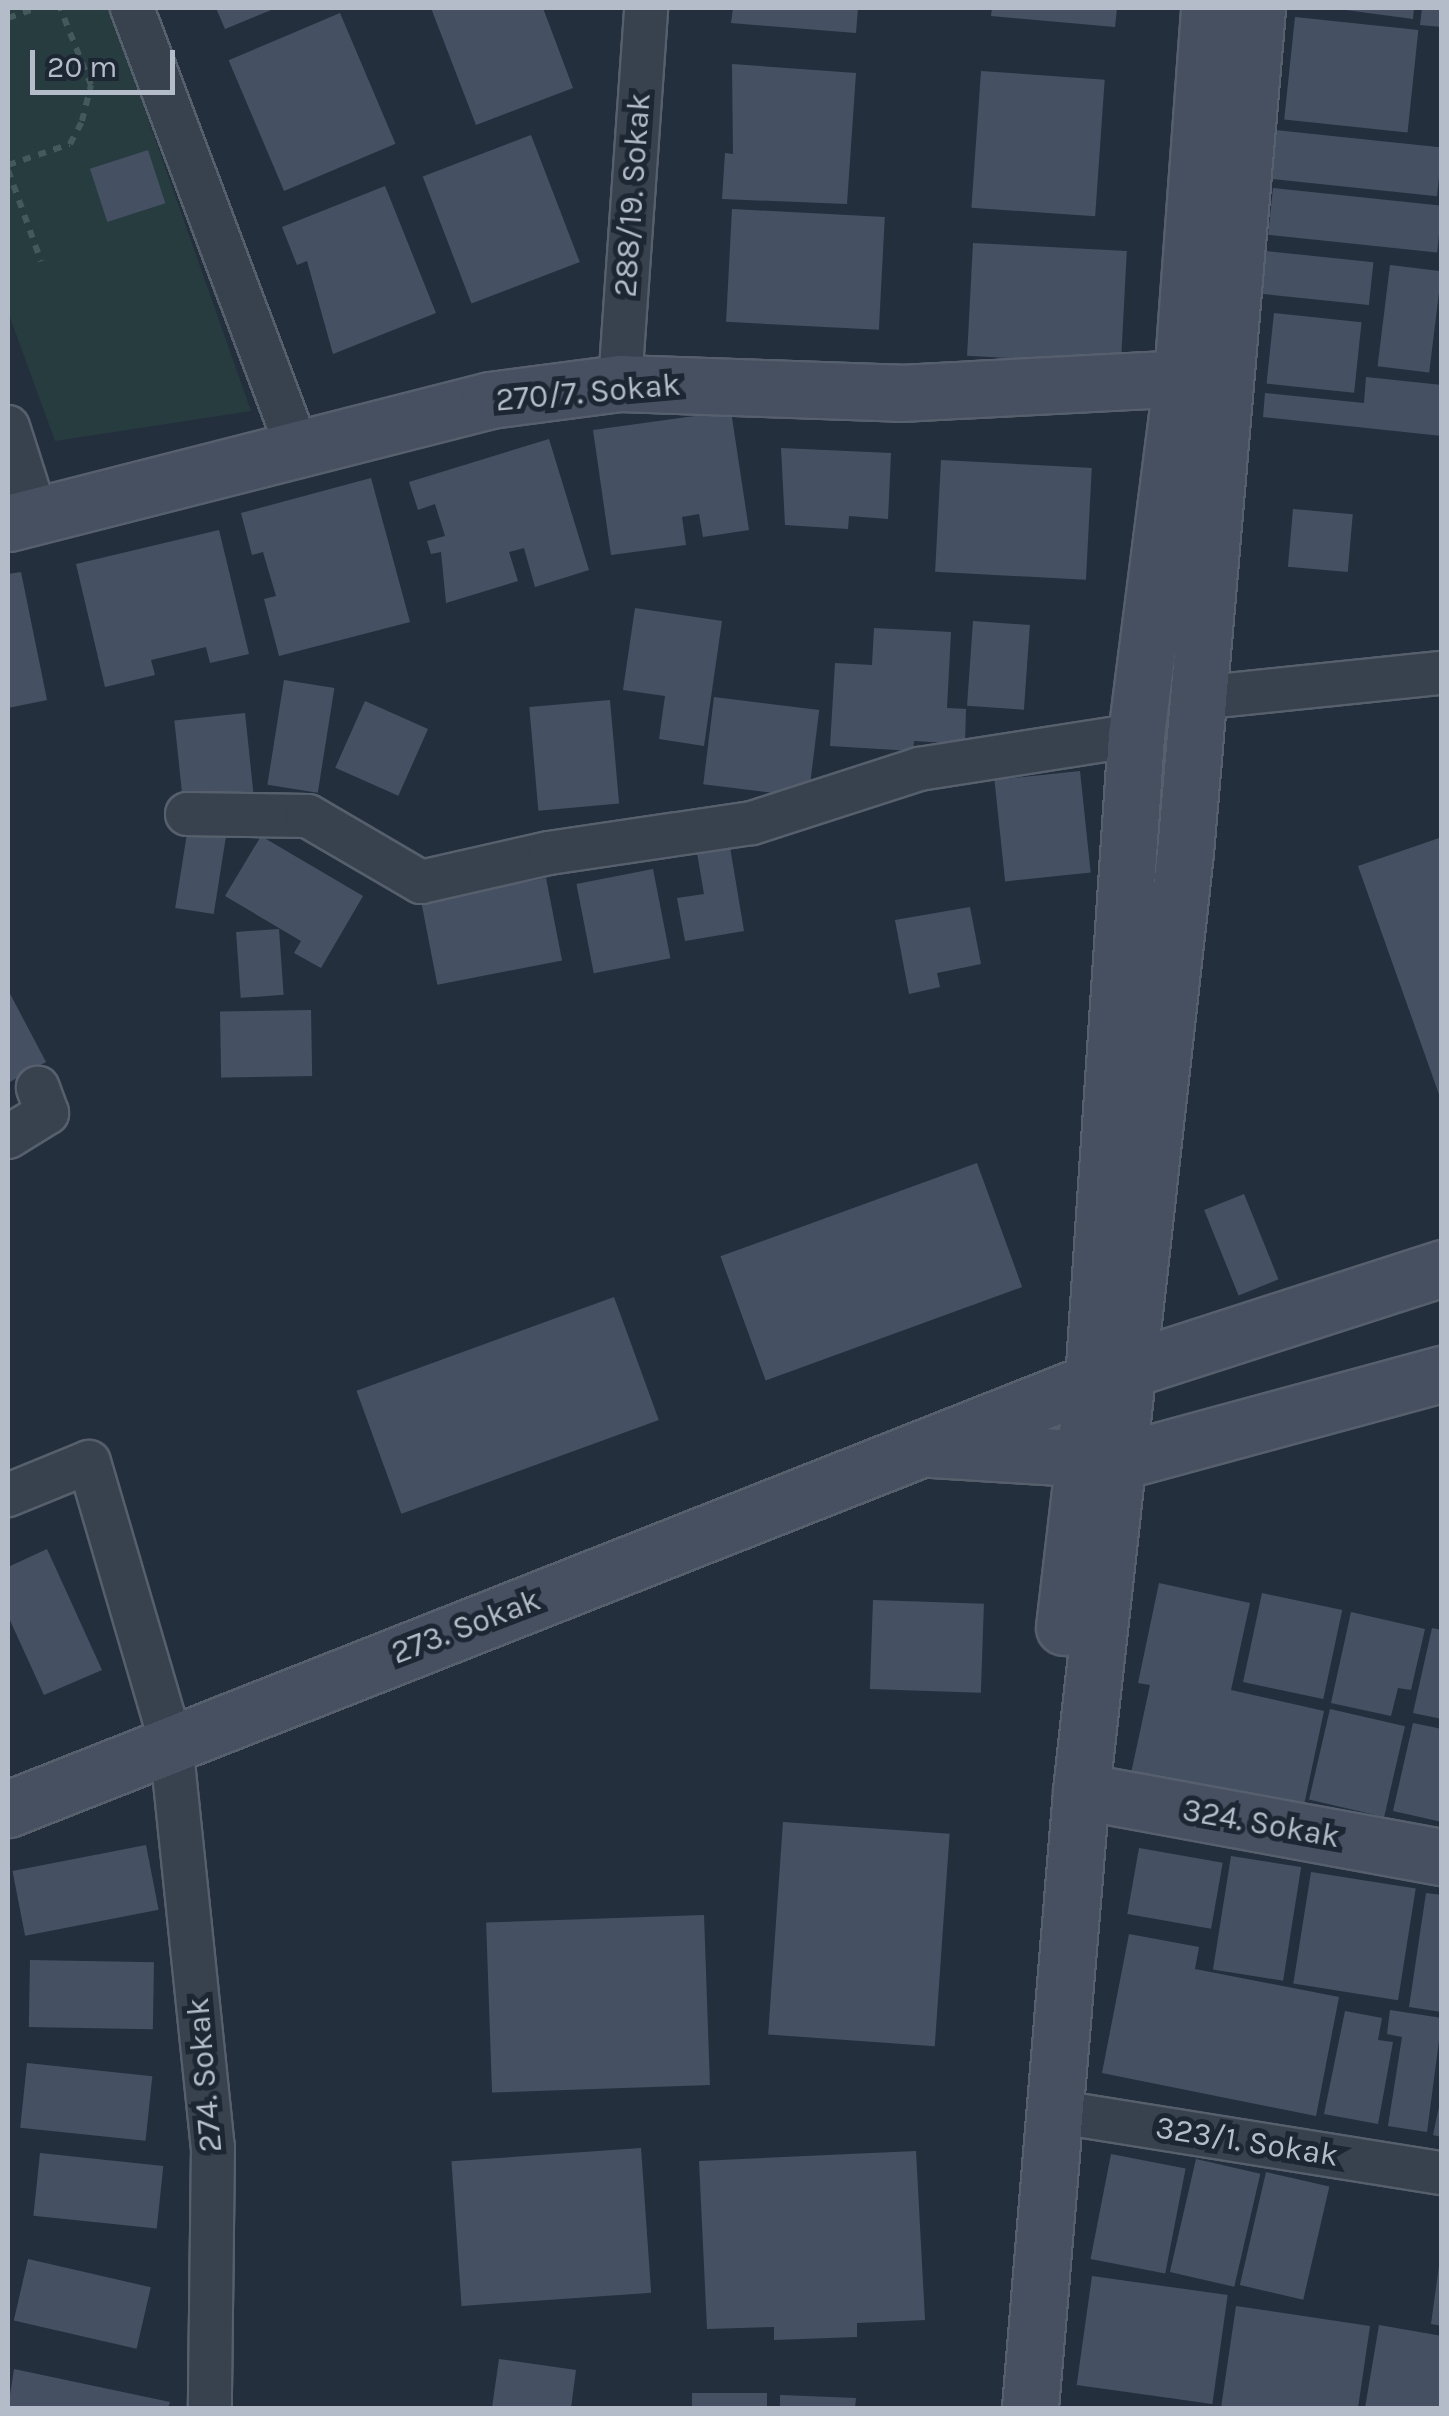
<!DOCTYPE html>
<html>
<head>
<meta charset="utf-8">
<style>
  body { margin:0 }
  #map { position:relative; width:1449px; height:2416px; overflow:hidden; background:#242f3e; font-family:Karla,sans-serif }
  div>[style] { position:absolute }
  .green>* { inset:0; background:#263c3f }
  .building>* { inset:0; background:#455162; transform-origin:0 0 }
  .path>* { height:6px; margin-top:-3px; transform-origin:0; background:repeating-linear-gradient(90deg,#44595c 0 8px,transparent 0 16px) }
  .roads { filter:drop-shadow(2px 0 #565f6c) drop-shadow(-2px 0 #565f6c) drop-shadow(0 2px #565f6c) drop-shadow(0 -2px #565f6c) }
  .street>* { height:42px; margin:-21px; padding:0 21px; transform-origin:21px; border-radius:21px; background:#38414e }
  .secondary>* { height:55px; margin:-27.5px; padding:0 27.5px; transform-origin:27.5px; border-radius:27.5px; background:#465061 }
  span { translate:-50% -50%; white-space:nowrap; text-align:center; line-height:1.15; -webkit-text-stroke:10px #1d2633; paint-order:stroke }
  .street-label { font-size:32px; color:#b4bcc9 }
  .frame { position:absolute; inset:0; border:10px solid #b4bcc9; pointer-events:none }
  .scale { position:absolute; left:30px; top:50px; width:145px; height:45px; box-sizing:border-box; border:5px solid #b4bcc9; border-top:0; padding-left:12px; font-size:30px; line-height:35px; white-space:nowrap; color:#b4bcc9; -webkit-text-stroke:8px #1d2633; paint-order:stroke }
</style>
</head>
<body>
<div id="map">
  <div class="green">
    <i style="clip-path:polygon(8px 8px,109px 8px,251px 411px,55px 441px,8px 312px)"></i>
  </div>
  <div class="building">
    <i style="clip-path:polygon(216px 8px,276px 8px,225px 29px)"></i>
    <i style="clip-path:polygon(431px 8px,543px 8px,573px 88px,476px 125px)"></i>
    <i style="clip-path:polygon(733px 8px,858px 8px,856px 33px,731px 23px)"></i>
    <i style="clip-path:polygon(992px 8px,1117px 8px,1115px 27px,991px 16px)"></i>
    <i style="clip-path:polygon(1331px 8px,1414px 8px,1413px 19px)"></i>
    <i style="clip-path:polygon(1422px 8px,1442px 8px,1442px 27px,1420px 25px)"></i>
    <i style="left:340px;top:13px;width:142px;height:121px;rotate:67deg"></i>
    <i style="left:1295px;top:17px;width:124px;height:103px;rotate:6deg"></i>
    <i style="clip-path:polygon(732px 64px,856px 73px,847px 204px,722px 199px,725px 153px,733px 154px)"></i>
    <i style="left:981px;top:71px;width:124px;height:137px;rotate:4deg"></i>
    <i style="left:1275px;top:130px;width:168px;height:49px;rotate:6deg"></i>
    <i style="left:531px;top:135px;width:136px;height:116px;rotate:69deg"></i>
    <i style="left:148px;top:150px;width:56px;height:61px;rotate:72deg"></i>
    <i style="clip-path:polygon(385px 186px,436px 313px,333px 354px,307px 261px,297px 265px,282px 227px)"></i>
    <i style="left:1273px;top:188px;width:170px;height:47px;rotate:6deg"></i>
    <i style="left:732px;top:209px;width:153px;height:113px;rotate:3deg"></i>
    <i style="left:973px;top:243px;width:154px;height:113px;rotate:3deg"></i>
    <i style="left:1266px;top:251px;width:108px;height:43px;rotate:6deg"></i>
    <i style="left:1390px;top:265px;width:52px;height:102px;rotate:7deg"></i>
    <i style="left:1274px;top:313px;width:88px;height:71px;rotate:6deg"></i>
    <i style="clip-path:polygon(1366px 377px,1442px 385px,1442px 436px,1263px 417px,1265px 393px,1364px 403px)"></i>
    <i style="clip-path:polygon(731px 411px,749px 530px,703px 537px,699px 514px,682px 517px,686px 545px,611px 555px,593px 430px)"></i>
    <i style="clip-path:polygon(549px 439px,589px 570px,535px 587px,524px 548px,509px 552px,518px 581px,446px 603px,441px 552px,431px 554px,427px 541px,445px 536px,435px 504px,418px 510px,409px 482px)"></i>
    <i style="clip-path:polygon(781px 448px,891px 453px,888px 519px,849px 516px,848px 529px,785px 525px)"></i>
    <i style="left:941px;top:460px;width:151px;height:112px;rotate:3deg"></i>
    <i style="clip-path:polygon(371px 478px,410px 622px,279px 656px,264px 599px,276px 596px,263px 552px,252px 555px,241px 513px)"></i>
    <i style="left:1293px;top:509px;width:60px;height:58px;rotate:5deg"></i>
    <i style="clip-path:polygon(219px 530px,249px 654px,210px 663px,206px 647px,151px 660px,155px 675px,105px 687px,76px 564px)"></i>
    <i style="clip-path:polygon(21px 572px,47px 700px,8px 708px,8px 574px)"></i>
    <i style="clip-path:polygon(635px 608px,722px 621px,704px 746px,659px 739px,665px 696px,623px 690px)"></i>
    <i style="left:973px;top:621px;width:57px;height:85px;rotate:4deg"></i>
    <i style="clip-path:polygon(874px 628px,951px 632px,947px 708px,966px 709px,965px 744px,914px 741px,913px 751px,830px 746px,835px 663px,872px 665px)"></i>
    <i style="left:284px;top:680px;width:51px;height:106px;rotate:9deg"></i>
    <i style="left:714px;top:697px;width:106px;height:88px;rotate:7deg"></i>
    <i style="left:610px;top:700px;width:104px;height:81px;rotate:85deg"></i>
    <i style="left:365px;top:701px;width:69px;height:73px;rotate:24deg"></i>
    <i style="left:245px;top:713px;width:83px;height:71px;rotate:84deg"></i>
    <i style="left:1080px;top:771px;width:102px;height:86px;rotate:84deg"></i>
    <i style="left:188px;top:827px;width:39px;height:82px;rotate:9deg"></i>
    <i style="clip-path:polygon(261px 836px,363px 896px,321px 968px,294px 953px,301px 941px,225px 896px)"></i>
    <i style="clip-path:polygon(1442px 837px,1442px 1100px,1441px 1100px,1358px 866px)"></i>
    <i style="clip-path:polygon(729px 841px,744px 931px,685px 941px,677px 898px,704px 894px,696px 847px)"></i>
    <i style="left:653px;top:869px;width:91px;height:78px;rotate:79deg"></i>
    <i style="left:546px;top:878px;width:84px;height:127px;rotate:79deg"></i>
    <i style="clip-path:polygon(970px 907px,981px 964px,937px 973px,940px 987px,909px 994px,895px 920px)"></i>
    <i style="left:279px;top:929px;width:66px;height:43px;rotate:86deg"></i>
    <i style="clip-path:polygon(8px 990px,46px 1062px,8px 1083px)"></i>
    <i style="left:311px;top:1010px;width:66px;height:91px;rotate:89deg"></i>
    <i style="left:977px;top:1163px;width:132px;height:273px;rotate:70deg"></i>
    <i style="left:1244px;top:1194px;width:92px;height:43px;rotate:68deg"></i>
    <i style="left:614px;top:1297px;width:131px;height:274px;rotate:70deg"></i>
    <i style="clip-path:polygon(47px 1549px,102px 1670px,44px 1695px,8px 1616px,8px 1567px)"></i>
    <i style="clip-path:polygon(1159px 1583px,1250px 1603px,1231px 1690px,1324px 1711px,1304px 1805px,1130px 1778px,1150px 1685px,1138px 1683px)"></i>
    <i style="left:1262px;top:1593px;width:82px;height:91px;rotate:12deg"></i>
    <i style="left:873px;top:1600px;width:111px;height:89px;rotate:2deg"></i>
    <i style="clip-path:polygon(1351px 1612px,1425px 1629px,1411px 1690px,1398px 1688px,1391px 1716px,1331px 1703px)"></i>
    <i style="clip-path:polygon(1432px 1628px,1442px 1630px,1442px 1719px,1413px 1713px)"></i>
    <i style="left:1330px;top:1709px;width:77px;height:93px;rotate:13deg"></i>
    <i style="clip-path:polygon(1413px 1723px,1442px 1729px,1442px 1822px,1393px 1811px)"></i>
    <i style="left:783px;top:1822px;width:167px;height:213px;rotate:4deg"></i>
    <i style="left:146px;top:1845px;width:66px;height:136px;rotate:79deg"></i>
    <i style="left:1139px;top:1848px;width:85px;height:67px;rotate:10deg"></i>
    <i style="left:1231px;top:1856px;width:71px;height:115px;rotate:9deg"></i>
    <i style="left:1311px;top:1872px;width:106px;height:113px;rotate:9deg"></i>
    <i style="clip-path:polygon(1426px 1893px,1442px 1895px,1442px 2012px,1409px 2007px)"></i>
    <i style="left:704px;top:1915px;width:170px;height:218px;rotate:88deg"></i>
    <i style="clip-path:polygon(1129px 1934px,1199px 1947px,1195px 1969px,1339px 1997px,1316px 2116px,1102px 2073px)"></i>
    <i style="left:30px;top:1960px;width:124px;height:67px;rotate:1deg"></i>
    <i style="clip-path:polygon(1390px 2010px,1442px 2018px,1427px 2132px,1388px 2126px,1402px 2037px,1387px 2034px)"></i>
    <i style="clip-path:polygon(1345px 2011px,1382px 2018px,1378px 2040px,1393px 2042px,1378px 2124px,1324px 2114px)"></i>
    <i style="left:27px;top:2063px;width:126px;height:65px;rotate:6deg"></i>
    <i style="clip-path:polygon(1442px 2093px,1442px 2137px,1433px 2135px)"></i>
    <i style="left:641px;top:2148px;width:145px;height:190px;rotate:86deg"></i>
    <i style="clip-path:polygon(916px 2151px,925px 2320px,857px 2323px,857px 2337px,774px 2340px,774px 2327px,707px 2329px,699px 2161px)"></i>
    <i style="left:40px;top:2153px;width:124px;height:63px;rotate:6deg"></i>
    <i style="left:1111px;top:2154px;width:76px;height:107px;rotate:11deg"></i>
    <i style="left:1196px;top:2159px;width:66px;height:116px;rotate:13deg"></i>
    <i style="left:1266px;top:2172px;width:65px;height:116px;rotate:13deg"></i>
    <i style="left:28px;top:2259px;width:126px;height:63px;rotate:13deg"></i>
    <i style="clip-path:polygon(1439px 2266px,1442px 2266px,1442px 2326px,1431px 2324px)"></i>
    <i style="left:1092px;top:2276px;width:137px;height:110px;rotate:8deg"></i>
    <i style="clip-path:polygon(1236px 2306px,1370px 2326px,1358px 2408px,1221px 2408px)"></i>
    <i style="clip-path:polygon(1379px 2325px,1442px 2336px,1442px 2408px,1365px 2408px)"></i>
    <i style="clip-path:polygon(499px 2359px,576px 2370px,571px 2408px,492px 2408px)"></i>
    <i style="clip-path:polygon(14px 2369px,170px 2402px,168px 2408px,8px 2408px)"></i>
    <i style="left:692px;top:2393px;width:75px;height:15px"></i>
    <i style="clip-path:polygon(780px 2395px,856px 2398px,855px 2408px,780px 2408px)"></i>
  </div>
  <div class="path">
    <i style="left:8px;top:18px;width:31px;rotate:-19deg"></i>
    <i style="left:8px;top:165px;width:65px;rotate:-18.7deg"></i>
    <i style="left:70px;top:144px;width:26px;rotate:-62deg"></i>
    <i style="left:82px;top:121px;width:37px;rotate:-76deg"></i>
    <i style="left:91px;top:85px;width:83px;rotate:-111.9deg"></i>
    <i style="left:8px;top:170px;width:97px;rotate:70.1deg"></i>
  </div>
  <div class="roads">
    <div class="street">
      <i style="left:132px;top:8px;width:471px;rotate:69.4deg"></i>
      <i style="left:620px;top:383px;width:376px;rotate:-86deg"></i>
      <i style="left:8px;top:427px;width:92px;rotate:72.3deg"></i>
      <i style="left:1198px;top:698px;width:245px;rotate:-5.9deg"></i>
      <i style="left:187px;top:814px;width:121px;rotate:0.9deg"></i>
      <i style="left:308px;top:816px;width:131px;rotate:30.3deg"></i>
      <i style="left:421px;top:882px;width:131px;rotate:-12.8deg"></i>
      <i style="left:549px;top:853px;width:205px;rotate:-8.4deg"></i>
      <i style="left:752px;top:823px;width:176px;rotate:-17.9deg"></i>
      <i style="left:919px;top:769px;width:220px;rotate:-8.9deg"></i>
      <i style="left:8px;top:1137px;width:46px;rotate:-31.6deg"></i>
      <i style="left:47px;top:1113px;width:27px;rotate:-110deg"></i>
      <i style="left:8px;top:1495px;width:87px;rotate:-22.2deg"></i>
      <i style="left:89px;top:1462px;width:293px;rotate:73.7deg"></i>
      <i style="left:171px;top:1743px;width:406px;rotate:84.1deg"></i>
      <i style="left:213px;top:2147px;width:261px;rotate:90.7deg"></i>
      <i style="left:1053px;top:2111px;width:394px;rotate:9.1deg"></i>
    </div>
    <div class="secondary">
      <i style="left:8px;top:523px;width:497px;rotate:-14.3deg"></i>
      <i style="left:490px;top:400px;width:131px;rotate:-7.5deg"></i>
      <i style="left:620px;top:383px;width:280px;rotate:2deg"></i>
      <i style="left:900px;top:393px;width:282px;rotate:-3deg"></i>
      <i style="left:932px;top:1449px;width:189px;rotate:3.6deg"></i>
      <i style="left:1121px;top:1461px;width:333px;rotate:-15.2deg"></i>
      <i style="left:1064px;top:1627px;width:248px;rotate:-83.3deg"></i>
      <i style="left:1093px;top:1381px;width:647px;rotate:-86.19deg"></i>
      <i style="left:1136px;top:735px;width:360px;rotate:-82.7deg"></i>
      <i style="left:1182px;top:378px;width:371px;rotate:-85.8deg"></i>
      <i style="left:1081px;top:1791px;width:367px;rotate:10.4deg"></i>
      <i style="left:8px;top:1809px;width:1166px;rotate:-21.53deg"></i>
      <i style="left:1093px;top:1381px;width:367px;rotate:-17.9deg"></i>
      <i style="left:1030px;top:2408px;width:619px;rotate:-85.27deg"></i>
      <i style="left:1081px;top:1791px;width:945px;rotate:-83.68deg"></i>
      <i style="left:1185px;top:852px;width:847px;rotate:-85.12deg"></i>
    </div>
  </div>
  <div class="street-label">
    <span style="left:633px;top:195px;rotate:-86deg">288/19. Sokak</span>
    <span style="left:588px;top:393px;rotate:-5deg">270/7. Sokak</span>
    <span style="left:466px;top:1627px;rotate:-21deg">273. Sokak</span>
    <span style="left:1261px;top:1824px;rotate:10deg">324. Sokak</span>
    <span style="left:205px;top:2075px;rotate:-95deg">274. Sokak</span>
    <span style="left:1247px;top:2142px;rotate:9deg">323/1. Sokak</span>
  </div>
  <div class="frame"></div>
  <div class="scale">20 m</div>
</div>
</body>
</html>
